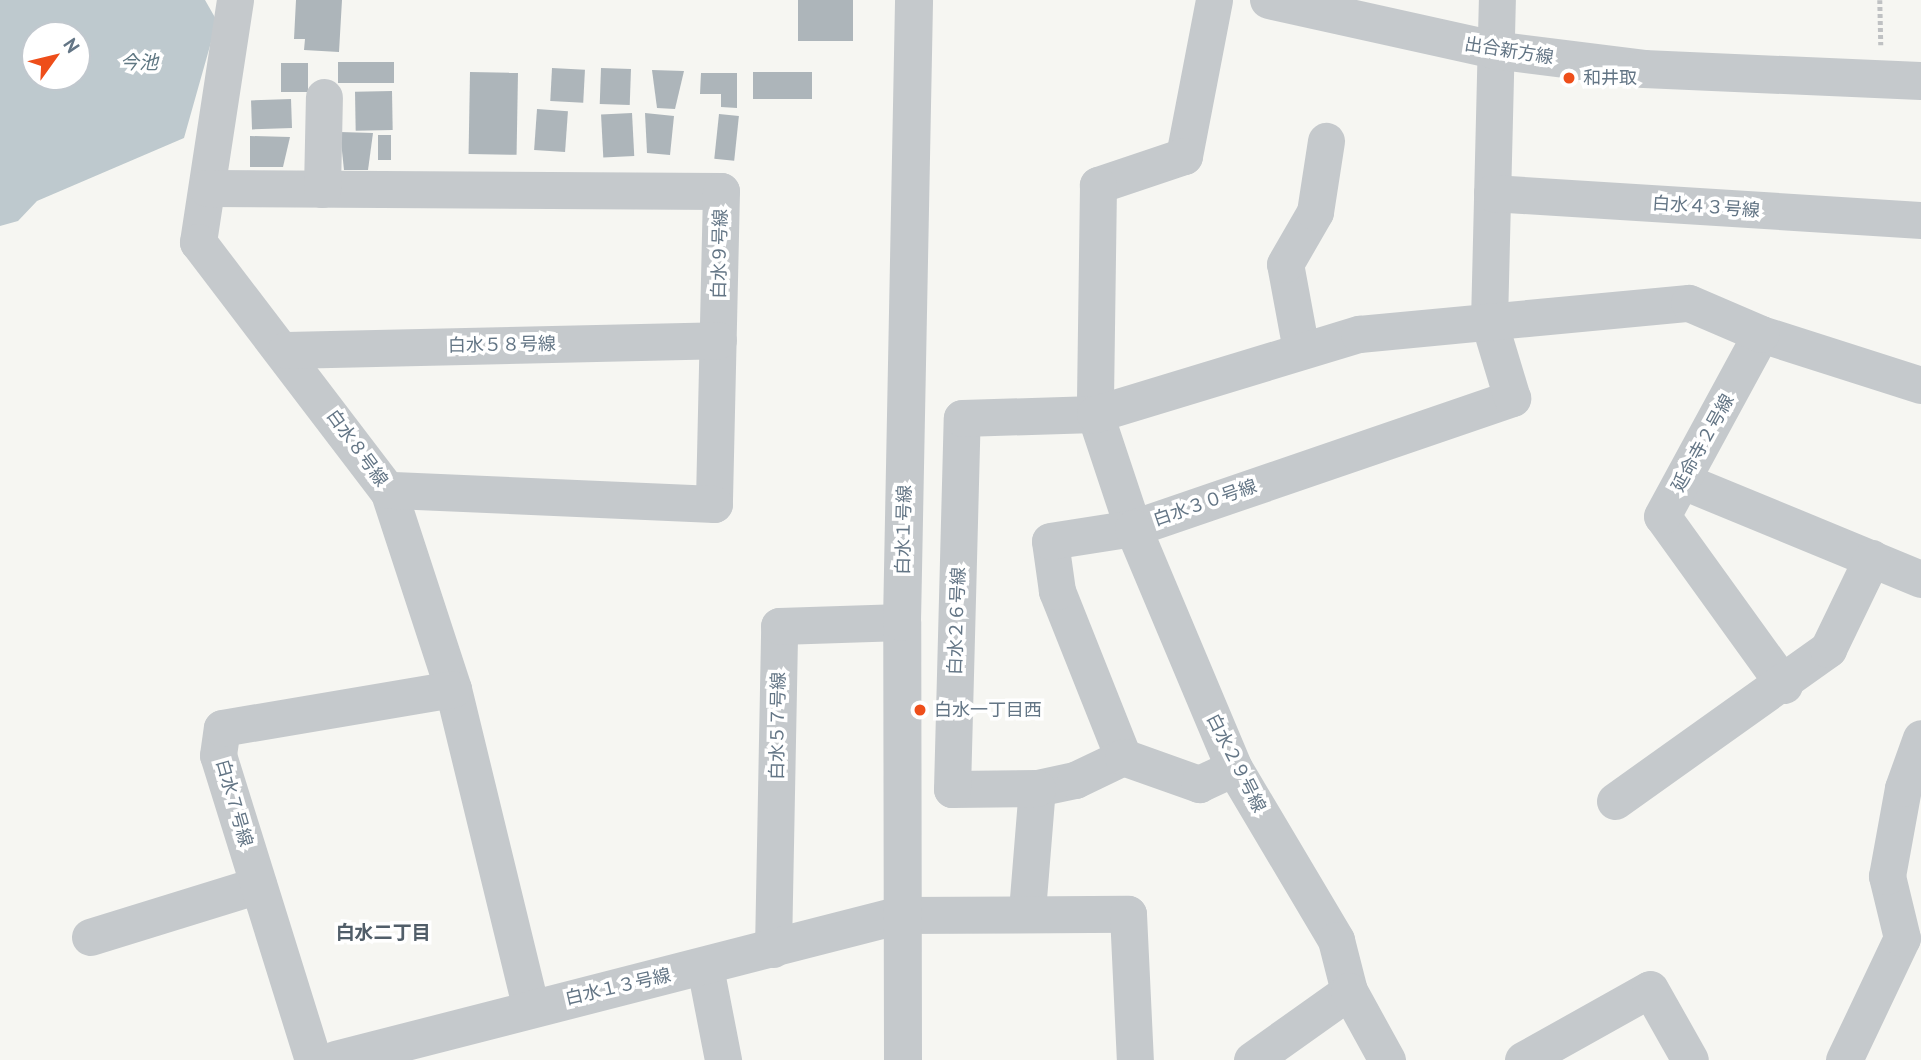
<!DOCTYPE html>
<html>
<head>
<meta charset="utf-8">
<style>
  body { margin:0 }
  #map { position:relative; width:1921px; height:1060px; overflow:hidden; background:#f6f6f2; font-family:"PT Sans","Noto Sans JP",sans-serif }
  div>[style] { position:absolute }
  .water>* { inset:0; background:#bec9ce }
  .building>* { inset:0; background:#adb5ba; transform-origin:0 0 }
  .path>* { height:4.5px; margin-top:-2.25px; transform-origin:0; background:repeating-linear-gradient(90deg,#bfc1c3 0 3.5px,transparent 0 7px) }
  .minor>* { height:37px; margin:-18.5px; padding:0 18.5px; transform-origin:18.5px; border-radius:18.5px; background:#c5c9cc }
  .tertiary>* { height:38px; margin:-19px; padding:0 19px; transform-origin:19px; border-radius:19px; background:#c5c9cc }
  .dots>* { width:19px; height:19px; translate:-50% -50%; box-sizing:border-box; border:4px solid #fff; border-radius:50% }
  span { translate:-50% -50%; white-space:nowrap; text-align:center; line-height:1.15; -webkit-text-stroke:7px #fff; paint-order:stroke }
  .street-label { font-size:18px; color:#637585 }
  .poi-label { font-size:18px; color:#637585 }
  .left { translate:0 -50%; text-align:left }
  .water-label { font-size:19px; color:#5f7782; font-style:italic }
  .neighbourhood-label { font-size:19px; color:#515e69; font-weight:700 }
  .north { position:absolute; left:21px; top:21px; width:70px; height:70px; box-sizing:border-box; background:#fff; border:2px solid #c1c8ce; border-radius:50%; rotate:56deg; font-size:19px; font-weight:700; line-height:28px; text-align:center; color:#637585 }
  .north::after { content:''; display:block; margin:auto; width:24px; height:32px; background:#ee4e1a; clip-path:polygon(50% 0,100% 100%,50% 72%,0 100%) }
</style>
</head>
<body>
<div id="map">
  <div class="water">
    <i style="clip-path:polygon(evenodd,0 0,205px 0,217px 21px,184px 138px,37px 201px,18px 221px,0 226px,0 0,35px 35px,77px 35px,77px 77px,35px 77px,35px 35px)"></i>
  </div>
  <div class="building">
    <i style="clip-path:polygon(296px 0,342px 0,339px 52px,304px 50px,305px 39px,294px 39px)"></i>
    <i style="left:798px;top:0;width:55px;height:41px"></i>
    <i style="left:394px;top:62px;width:21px;height:56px;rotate:90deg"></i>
    <i style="left:281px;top:63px;width:27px;height:29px"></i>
    <i style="left:552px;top:68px;width:33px;height:33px;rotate:3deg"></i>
    <i style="left:601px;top:68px;width:30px;height:36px;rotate:2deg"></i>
    <i style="clip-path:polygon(652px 70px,684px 71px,675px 109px,657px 108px)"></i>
    <i style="left:470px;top:72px;width:48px;height:82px;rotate:1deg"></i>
    <i style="left:753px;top:72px;width:59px;height:27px"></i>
    <i style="clip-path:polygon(701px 73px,737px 73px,737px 108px,721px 107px,721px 94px,700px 94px)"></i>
    <i style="left:392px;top:91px;width:39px;height:37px;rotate:89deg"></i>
    <i style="left:291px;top:99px;width:29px;height:40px;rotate:88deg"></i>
    <i style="left:537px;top:109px;width:31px;height:41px;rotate:4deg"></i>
    <i style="left:632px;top:113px;width:43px;height:31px;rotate:87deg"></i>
    <i style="clip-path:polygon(645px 113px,674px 116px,670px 155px,647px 153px)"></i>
    <i style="left:719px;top:114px;width:20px;height:45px;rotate:6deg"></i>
    <i style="clip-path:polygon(340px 132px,373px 133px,368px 170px,344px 170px)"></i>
    <i style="left:378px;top:135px;width:13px;height:25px"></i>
    <i style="clip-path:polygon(250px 136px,290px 137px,283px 167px,250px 167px)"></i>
  </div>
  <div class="path">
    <i style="left:1880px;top:0;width:45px;rotate:88.7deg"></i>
  </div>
  <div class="minor">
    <i style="left:235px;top:0;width:245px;rotate:98.7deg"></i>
    <i style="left:198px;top:242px;width:315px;rotate:52.7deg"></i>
    <i style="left:389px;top:493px;width:206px;rotate:71.9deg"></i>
    <i style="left:453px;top:689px;width:328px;rotate:76.3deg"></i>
    <i style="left:1214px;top:0;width:159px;rotate:100.9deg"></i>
    <i style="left:1184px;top:156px;width:91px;rotate:161.4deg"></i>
    <i style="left:1098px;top:185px;width:229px;rotate:90.8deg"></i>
    <i style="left:1095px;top:414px;width:120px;rotate:71.6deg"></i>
    <i style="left:1133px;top:528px;width:401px;rotate:-18.9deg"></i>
    <i style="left:1512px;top:398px;width:79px;rotate:-106.8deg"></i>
    <i style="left:1489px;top:322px;width:322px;rotate:-88.6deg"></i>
    <i style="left:207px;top:188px;width:514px;rotate:0.33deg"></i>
    <i style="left:721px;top:191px;width:313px;rotate:91.3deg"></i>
    <i style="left:714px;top:504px;width:327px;rotate:-177.5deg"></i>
    <i style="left:322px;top:189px;width:92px;rotate:-88.8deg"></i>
    <i style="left:1492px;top:193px;width:430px;rotate:3.6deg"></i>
    <i style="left:286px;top:350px;width:432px;rotate:-1.3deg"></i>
    <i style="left:1301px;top:350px;width:87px;rotate:-100.5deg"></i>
    <i style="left:1285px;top:264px;width:60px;rotate:-60deg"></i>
    <i style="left:1315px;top:212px;width:72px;rotate:-81.2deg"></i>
    <i style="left:1683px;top:481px;width:257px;rotate:22.4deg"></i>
    <i style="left:1784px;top:685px;width:208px;rotate:-125.8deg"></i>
    <i style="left:1662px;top:516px;width:207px;rotate:-61.5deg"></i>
    <i style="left:1761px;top:334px;width:168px;rotate:17.7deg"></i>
    <i style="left:1123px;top:757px;width:179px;rotate:-111.7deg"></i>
    <i style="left:1057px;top:591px;width:50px;rotate:-98deg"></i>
    <i style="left:1050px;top:541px;width:84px;rotate:-8.9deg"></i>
    <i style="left:1133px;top:528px;width:260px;rotate:67.2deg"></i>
    <i style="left:1234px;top:768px;width:200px;rotate:59.3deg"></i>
    <i style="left:1336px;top:940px;width:53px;rotate:75.7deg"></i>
    <i style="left:1037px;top:788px;width:39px;rotate:-12deg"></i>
    <i style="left:1075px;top:780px;width:53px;rotate:-25.6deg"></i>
    <i style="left:1123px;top:757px;width:81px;rotate:19.6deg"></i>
    <i style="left:1199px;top:784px;width:38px;rotate:-25deg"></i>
    <i style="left:1615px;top:801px;width:262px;rotate:-35.5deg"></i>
    <i style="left:1828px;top:649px;width:101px;rotate:-64.2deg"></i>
    <i style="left:1027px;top:911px;width:123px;rotate:-85.4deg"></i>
    <i style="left:1037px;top:788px;width:85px;rotate:179.3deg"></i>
    <i style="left:952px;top:789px;width:371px;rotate:-88.5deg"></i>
    <i style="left:962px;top:418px;width:133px;rotate:-1.7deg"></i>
    <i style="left:1095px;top:414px;width:276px;rotate:-16.9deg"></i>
    <i style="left:1359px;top:334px;width:331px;rotate:-5.4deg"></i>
    <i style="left:1689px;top:303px;width:78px;rotate:23.3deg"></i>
    <i style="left:901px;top:915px;width:227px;rotate:-0.3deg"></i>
    <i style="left:1128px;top:914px;width:146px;rotate:87.3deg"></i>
    <i style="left:90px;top:937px;width:176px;rotate:-17.2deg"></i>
    <i style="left:773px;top:949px;width:323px;rotate:-88.9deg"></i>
    <i style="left:779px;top:626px;width:123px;rotate:-1.9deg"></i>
    <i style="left:705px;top:967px;width:95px;rotate:79deg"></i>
    <i style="left:313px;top:1060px;width:319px;rotate:-107.3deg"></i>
    <i style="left:218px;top:755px;width:27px;rotate:-82deg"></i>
    <i style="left:222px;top:728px;width:234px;rotate:-9.6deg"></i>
    <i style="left:1252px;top:1060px;width:119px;rotate:-35.4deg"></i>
    <i style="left:1349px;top:991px;width:79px;rotate:61.2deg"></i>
    <i style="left:1523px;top:1060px;width:145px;rotate:-29.2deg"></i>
    <i style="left:1650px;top:989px;width:81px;rotate:60.6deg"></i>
    <i style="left:1844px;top:1060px;width:135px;rotate:-64.6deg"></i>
    <i style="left:1902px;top:938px;width:64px;rotate:-103.6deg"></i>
    <i style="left:1887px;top:876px;width:89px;rotate:-79.7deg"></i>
    <i style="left:1903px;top:788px;width:53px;rotate:-70.2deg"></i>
  </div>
  <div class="tertiary">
    <i style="left:1269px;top:0;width:230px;rotate:12.5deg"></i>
    <i style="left:1494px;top:50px;width:151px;rotate:7.2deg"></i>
    <i style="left:1644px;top:69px;width:277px;rotate:2.5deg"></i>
    <i style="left:336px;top:1060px;width:583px;rotate:-14.39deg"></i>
    <i style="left:903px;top:1060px;width:438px;rotate:-90.1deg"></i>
    <i style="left:902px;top:622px;width:622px;rotate:-88.89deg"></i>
  </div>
  <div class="dots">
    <i style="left:1569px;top:78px;background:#ee4e1a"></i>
    <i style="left:920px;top:710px;background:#ee4e1a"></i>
  </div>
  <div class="street-label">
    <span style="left:1509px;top:51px;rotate:9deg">出合新方線</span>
    <span style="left:1706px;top:207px;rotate:4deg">白水４３号線</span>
    <span style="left:720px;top:254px;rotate:-89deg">白水９号線</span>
    <span style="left:502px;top:345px;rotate:-1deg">白水５８号線</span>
    <span style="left:1703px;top:443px;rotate:-61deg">延命寺２号線</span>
    <span style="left:357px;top:448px;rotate:54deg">白水８号線</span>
    <span style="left:1205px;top:503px;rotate:-19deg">白水３０号線</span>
    <span style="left:904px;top:530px;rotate:-89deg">白水１号線</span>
    <span style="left:957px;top:621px;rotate:-88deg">白水２６号線</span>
    <span style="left:778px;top:726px;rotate:-89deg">白水５７号線</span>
    <span style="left:1236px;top:763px;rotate:63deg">白水２９号線</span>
    <span style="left:234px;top:803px;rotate:74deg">白水７号線</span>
    <span style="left:618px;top:987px;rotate:-13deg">白水１３号線</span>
  </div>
  <div class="poi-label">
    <span class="left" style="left:1583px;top:78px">和井取</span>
    <span class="left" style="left:934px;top:710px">白水一丁目西</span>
  </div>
  <div class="water-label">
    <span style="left:139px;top:63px">今池</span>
  </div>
  <div class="neighbourhood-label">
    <span style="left:383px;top:933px">白水二丁目</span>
  </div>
  <div class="north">N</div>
</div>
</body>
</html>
